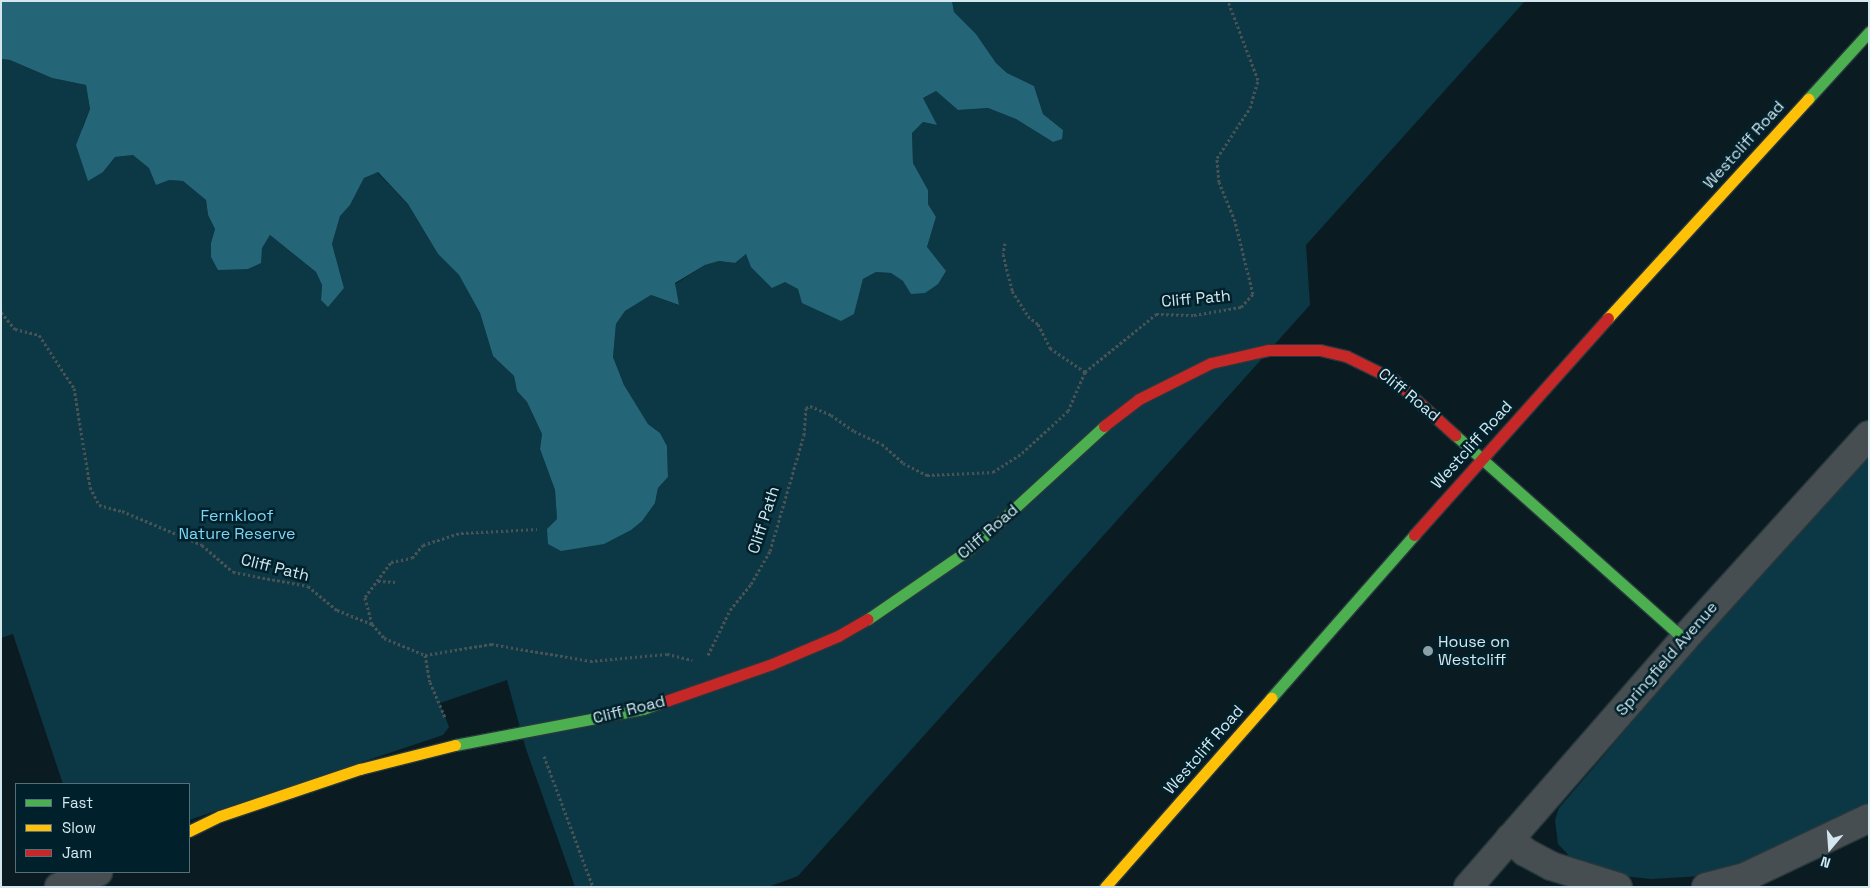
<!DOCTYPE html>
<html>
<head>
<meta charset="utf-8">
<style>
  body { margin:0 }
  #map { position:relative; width:1870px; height:888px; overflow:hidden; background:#0a1c22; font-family:"Space Grotesk",sans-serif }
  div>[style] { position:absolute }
  .green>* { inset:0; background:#0c3845 }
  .water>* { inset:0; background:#246578 }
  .path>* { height:3px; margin-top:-1.5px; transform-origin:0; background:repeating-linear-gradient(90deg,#495355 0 2.5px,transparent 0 5px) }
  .roads { filter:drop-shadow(1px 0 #28383d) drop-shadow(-1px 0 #28383d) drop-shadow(0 1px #28383d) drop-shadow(0 -1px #28383d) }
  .street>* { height:28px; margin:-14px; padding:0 14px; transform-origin:14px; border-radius:14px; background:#474e51 }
  .fast>* { height:11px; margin:-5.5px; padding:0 5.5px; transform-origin:5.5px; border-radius:5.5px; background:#4caf50 }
  .slow>* { height:11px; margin:-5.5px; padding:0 5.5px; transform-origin:5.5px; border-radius:5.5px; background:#ffc107 }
  .jam>* { height:11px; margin:-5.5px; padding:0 5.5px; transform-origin:5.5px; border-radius:5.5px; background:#c62828 }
  .dots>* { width:14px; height:14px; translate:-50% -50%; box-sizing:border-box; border:2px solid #00212c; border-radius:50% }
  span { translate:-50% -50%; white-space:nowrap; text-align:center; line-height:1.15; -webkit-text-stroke:5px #00212c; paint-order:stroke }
  .street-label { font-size:16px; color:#d4e7ee }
  .park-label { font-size:16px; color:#7fd6f4 }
  .poi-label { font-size:16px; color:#d4e7ee }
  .left { translate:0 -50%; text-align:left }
  .frame { position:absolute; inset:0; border:2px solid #d4e7ee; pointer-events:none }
  .legend { position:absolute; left:15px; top:783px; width:175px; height:90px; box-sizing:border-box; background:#00212c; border:1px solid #55707a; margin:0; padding:6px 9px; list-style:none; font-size:15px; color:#d4e7ee }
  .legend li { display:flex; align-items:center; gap:10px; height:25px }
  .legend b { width:25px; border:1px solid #55707a }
  .north { position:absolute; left:1805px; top:823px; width:50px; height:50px; -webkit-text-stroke:4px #00212c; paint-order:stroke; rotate:198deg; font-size:14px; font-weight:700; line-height:20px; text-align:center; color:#d4e7ee }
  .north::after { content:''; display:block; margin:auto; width:18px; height:22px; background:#d4e7ee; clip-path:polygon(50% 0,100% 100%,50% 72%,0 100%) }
</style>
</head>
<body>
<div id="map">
  <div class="green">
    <i style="clip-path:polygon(952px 1px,1525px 1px,1306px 245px,1310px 305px,798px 876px,768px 887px,575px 887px,526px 749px,507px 680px,440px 703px,449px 727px,443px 735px,189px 820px,189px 784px,63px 784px,13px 634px,1px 638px,1px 59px,10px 60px,52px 78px,86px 85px,90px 109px,82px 128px,103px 172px,115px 157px,133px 155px,169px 180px,183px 181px,206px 200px,208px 215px,215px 229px,211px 243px,233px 267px,248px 269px,270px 235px,316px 272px,322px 285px,321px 300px,344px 288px,332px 244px,340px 215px,350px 205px,364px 178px,377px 172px,408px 204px,438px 254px,459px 275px,480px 313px,493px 356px,514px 376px,517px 391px,527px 402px,542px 434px,540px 449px,555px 490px,557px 519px,655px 503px,658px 488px,668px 477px,667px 446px,660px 433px,648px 424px,624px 385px,613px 357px,616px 324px,625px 311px,651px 295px,678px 305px,675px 284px,705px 265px,719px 261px,735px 263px,746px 254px,798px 289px,854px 314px,863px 279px,876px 272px,891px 273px,903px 281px,927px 247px,936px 217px,928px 204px,928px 190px,913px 163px,912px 133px,923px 122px,936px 125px,923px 98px,936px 91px,958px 110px,988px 108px,1016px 119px,1053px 142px,1063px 130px,1043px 114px,1034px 86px,1007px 73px,996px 63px,976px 34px,954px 12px)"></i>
    <i style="clip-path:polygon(1869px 455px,1869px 802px,1749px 862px,1702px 876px,1651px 879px,1624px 876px,1575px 862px,1558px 844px,1555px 820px,1559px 808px,1700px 642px)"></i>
  </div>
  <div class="water">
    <i style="clip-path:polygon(1px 1px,952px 1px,954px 12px,976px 34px,996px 63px,1007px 73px,1034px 86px,1043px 114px,1063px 130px,1062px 139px,1053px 142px,1016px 119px,988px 108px,958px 110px,936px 91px,923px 98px,937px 125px,923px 122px,912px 133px,913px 163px,928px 190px,928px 204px,936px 217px,927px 247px,946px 271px,938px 284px,925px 293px,911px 294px,903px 281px,891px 273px,876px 272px,863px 279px,854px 314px,841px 321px,802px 303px,798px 289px,785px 282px,772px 288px,751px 267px,746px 254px,735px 263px,719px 261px,705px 265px,675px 283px,679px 305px,651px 295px,625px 311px,616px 324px,613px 357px,624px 385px,648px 424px,660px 433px,667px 446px,668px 477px,658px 488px,655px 503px,642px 521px,631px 530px,604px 544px,561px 551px,548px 544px,547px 529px,557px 519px,555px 490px,540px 449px,542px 434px,527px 402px,517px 391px,514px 376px,493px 356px,480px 313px,459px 275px,438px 254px,408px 204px,378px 172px,364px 178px,350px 205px,340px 216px,332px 244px,344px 288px,328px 307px,321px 300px,322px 285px,316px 272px,270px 235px,262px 248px,261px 263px,248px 269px,218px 270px,211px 257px,211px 243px,215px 229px,208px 215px,206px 200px,183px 181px,169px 180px,156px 185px,149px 168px,133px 155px,115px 157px,103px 172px,88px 181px,76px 145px,90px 109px,86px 85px,52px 78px,10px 60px,1px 59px)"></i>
  </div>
  <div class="path">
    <i style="left:1005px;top:243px;width:11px;rotate:100deg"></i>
    <i style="left:1003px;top:254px;width:38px;rotate:76deg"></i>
    <i style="left:1012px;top:291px;width:30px;rotate:57deg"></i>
    <i style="left:1028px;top:316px;width:13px;rotate:39deg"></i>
    <i style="left:1038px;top:324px;width:27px;rotate:63deg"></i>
    <i style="left:1050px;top:348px;width:42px;rotate:34.4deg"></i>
    <i style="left:1px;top:312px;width:22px;rotate:51deg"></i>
    <i style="left:15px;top:329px;width:25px;rotate:14deg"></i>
    <i style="left:39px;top:335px;width:64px;rotate:56.6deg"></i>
    <i style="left:74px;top:388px;width:100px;rotate:80.8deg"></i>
    <i style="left:90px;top:487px;width:20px;rotate:63deg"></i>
    <i style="left:99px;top:505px;width:24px;rotate:15deg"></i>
    <i style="left:122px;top:511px;width:87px;rotate:23deg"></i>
    <i style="left:202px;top:545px;width:41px;rotate:41.1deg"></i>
    <i style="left:233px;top:572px;width:76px;rotate:10.6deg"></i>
    <i style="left:308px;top:586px;width:38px;rotate:40deg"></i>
    <i style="left:337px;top:610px;width:38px;rotate:22deg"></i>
    <i style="left:372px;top:624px;width:18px;rotate:49deg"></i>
    <i style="left:384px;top:638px;width:44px;rotate:22.5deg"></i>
    <i style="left:425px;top:655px;width:67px;rotate:-9.5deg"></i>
    <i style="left:491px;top:644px;width:100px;rotate:9.7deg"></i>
    <i style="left:590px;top:661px;width:77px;rotate:-5.2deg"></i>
    <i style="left:667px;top:654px;width:26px;rotate:13deg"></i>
    <i style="left:378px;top:581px;width:17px;rotate:3deg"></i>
    <i style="left:372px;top:624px;width:28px;rotate:-105deg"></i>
    <i style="left:365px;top:597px;width:44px;rotate:-53.4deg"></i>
    <i style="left:391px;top:562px;width:21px;rotate:-11deg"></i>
    <i style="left:412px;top:558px;width:17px;rotate:-50deg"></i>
    <i style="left:423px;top:545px;width:40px;rotate:-18deg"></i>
    <i style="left:461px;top:533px;width:76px;rotate:-3deg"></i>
    <i style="left:425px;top:655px;width:27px;rotate:80deg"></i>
    <i style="left:430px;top:682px;width:39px;rotate:67deg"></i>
    <i style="left:708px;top:655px;width:50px;rotate:-63.9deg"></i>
    <i style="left:730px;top:610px;width:33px;rotate:-51deg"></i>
    <i style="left:751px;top:584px;width:38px;rotate:-60deg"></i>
    <i style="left:770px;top:551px;width:121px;rotate:-73.7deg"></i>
    <i style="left:804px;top:435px;width:27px;rotate:-86deg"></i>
    <i style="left:806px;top:408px;width:4px;rotate:-27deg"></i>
    <i style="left:810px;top:406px;width:23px;rotate:23deg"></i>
    <i style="left:831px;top:415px;width:28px;rotate:35deg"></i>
    <i style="left:854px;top:431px;width:31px;rotate:25deg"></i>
    <i style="left:882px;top:444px;width:28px;rotate:42deg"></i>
    <i style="left:903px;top:463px;width:27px;rotate:27deg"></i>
    <i style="left:927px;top:475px;width:66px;rotate:-2.6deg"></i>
    <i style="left:993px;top:472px;width:35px;rotate:-33deg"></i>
    <i style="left:1022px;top:453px;width:62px;rotate:-42.4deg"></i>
    <i style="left:1068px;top:411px;width:43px;rotate:-66.4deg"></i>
    <i style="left:1085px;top:372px;width:92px;rotate:-39.2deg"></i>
    <i style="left:1156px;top:314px;width:38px;rotate:2deg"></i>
    <i style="left:1194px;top:315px;width:48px;rotate:-9.7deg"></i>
    <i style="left:1241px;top:307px;width:18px;rotate:-47deg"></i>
    <i style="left:1253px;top:294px;width:75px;rotate:-103.9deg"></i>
    <i style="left:1235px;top:221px;width:42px;rotate:-112.3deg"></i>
    <i style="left:1219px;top:182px;width:24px;rotate:-95deg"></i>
    <i style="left:1217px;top:158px;width:60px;rotate:-56.6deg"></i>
    <i style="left:1250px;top:108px;width:29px;rotate:-74deg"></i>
    <i style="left:1258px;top:80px;width:85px;rotate:-110.8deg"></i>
    <i style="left:544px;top:756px;width:140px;rotate:69.5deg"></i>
  </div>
  <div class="roads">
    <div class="street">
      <i style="left:1510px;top:838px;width:21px;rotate:43deg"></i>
      <i style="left:1525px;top:852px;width:30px;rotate:28deg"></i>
      <i style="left:1551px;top:866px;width:70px;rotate:17.4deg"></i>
      <i style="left:59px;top:887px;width:42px;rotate:-21deg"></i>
      <i style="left:1468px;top:887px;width:329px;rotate:-48.9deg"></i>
      <i style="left:1684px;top:639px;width:275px;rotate:-47.8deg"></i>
      <i style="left:1706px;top:887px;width:40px;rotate:-14.4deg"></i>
      <i style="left:1745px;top:877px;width:137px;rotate:-25.4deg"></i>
    </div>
    <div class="fast">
      <i style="left:1808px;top:99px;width:91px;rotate:-47.7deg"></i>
      <i style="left:1455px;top:435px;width:307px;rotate:41.7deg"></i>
      <i style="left:868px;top:619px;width:124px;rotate:-34.5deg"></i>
      <i style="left:970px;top:549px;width:182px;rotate:-42.5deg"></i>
      <i style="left:1271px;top:698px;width:217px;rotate:-48.7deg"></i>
      <i style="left:455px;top:745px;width:191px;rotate:-10.8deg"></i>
      <i style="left:643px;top:709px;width:21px;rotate:-19deg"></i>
    </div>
    <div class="slow">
      <i style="left:1608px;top:318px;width:297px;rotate:-47.6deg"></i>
      <i style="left:189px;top:831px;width:34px;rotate:-26deg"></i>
      <i style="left:220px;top:816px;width:148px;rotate:-18.6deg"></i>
      <i style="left:360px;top:769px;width:98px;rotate:-14.2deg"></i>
      <i style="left:1105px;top:887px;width:252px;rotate:-48.7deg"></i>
    </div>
    <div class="jam">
      <i style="left:1104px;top:426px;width:44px;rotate:-37.6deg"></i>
      <i style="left:1139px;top:399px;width:80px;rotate:-26.6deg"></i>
      <i style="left:1211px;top:363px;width:58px;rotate:-12.8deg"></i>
      <i style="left:1268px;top:350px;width:52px"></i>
      <i style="left:1320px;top:350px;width:27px;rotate:13deg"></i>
      <i style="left:1346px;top:356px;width:52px;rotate:26.1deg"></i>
      <i style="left:1393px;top:379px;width:84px;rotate:42.1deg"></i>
      <i style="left:1414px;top:535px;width:291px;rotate:-48.2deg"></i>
      <i style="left:663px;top:702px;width:115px;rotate:-19.2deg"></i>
      <i style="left:772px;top:664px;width:72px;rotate:-23deg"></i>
      <i style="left:838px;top:636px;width:34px;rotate:-30deg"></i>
    </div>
  </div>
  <div class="dots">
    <i style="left:1428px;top:651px;background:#8da0a7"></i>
  </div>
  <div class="street-label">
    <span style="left:1744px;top:145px;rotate:-48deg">Westcliff Road</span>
    <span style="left:1196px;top:299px;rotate:-5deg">Cliff Path</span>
    <span style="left:1409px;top:395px;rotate:39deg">Cliff Road</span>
    <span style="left:1472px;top:445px;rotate:-48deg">Westcliff Road</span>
    <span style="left:764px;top:520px;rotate:-72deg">Cliff Path</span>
    <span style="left:988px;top:532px;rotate:-41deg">Cliff Road</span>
    <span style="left:275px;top:568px;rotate:14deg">Cliff Path</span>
    <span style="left:1667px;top:659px;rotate:-49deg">Springfield Avenue</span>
    <span style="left:629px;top:710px;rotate:-14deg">Cliff Road</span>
    <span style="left:1204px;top:750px;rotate:-49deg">Westcliff Road</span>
  </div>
  <div class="park-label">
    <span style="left:237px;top:525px">Fernkloof<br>Nature Reserve</span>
  </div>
  <div class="poi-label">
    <span class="left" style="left:1438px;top:651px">House on<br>Westcliff</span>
  </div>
  <div class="frame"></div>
  <ul class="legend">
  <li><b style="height:6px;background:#4caf50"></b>Fast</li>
  <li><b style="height:6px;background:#ffc107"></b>Slow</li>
  <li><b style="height:6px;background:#c62828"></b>Jam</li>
  </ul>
  <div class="north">N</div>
</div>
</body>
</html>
